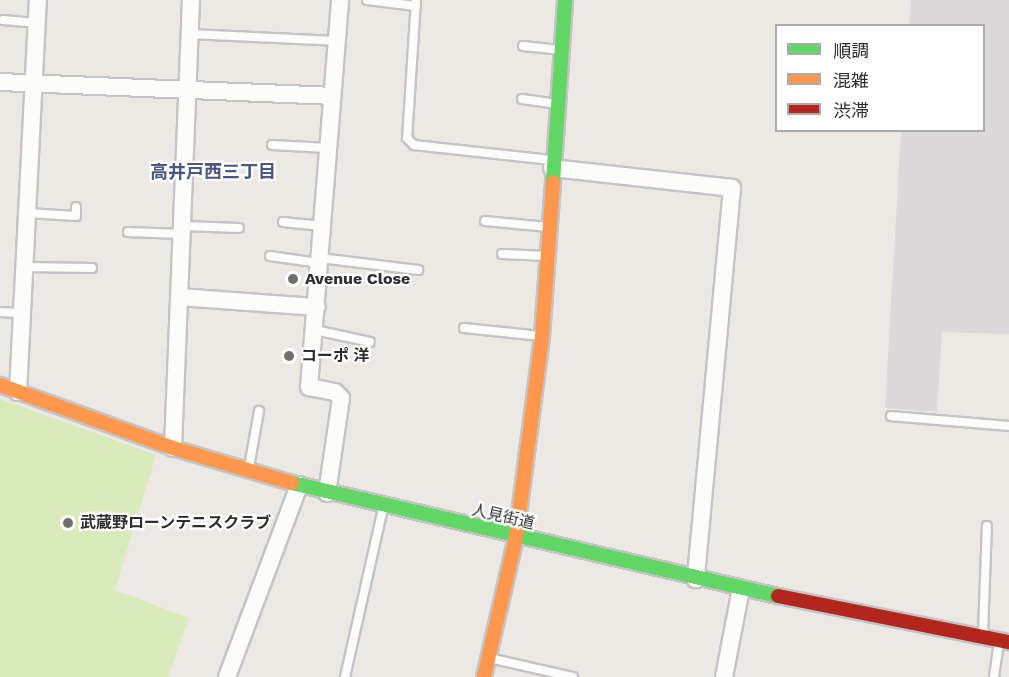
<!DOCTYPE html>
<html>
<head>
<meta charset="utf-8">
<style>
  body { margin:0 }
  #map { position:relative; width:1009px; height:677px; overflow:hidden; background:#ece8e4; font-family:"Work Sans","Noto Sans JP",sans-serif }
  div>[style] { position:absolute }
  .industrial>* { inset:0; background:#dcd9db }
  .pitch>* { inset:0; background:#d9eabb }
  .roads { filter:drop-shadow(2px 0 #c5c4c5) drop-shadow(-2px 0 #c5c4c5) drop-shadow(0 2px #c5c4c5) drop-shadow(0 -2px #c5c4c5) }
  .lane>* { height:8px; margin:-4px; padding:0 4px; transform-origin:4px; border-radius:4px; background:#fcfcfb }
  .street>* { height:16px; margin:-8px; padding:0 8px; transform-origin:8px; border-radius:8px; background:#fcfcfb }
  .fast>* { height:14px; margin:-7px; padding:0 7px; transform-origin:7px; border-radius:7px; background:#63d668 }
  .slow>* { height:14px; margin:-7px; padding:0 7px; transform-origin:7px; border-radius:7px; background:#ff974d }
  .jam>* { height:14px; margin:-7px; padding:0 7px; transform-origin:7px; border-radius:7px; background:#b3261e }
  .dots>* { width:16px; height:16px; translate:-50% -50%; box-sizing:border-box; border:3px solid #fff; border-radius:50% }
  span { translate:-50% -50%; white-space:nowrap; text-align:center; line-height:1.15; -webkit-text-stroke:4.5px #fff; paint-order:stroke }
  .poi-label { font-size:16px; color:#2e2e2e; font-weight:700 }
  .left { translate:0 -50%; text-align:left }
  .street-label { font-size:16px; color:#2e2e2e }
  .neighbourhood-label { font-size:18px; color:#4d5680; font-weight:700 }
  .legend { position:absolute; left:775px; top:24px; width:210px; height:108px; box-sizing:border-box; background:#fff; border:2px solid #ababab; margin:0; padding:8px 10px; list-style:none; font-size:18px; color:#2e2e2e }
  .legend li { display:flex; align-items:center; gap:12px; height:30px }
  .legend b { width:30px; border:2px solid #ababab }
</style>
</head>
<body>
<div id="map">
  <div class="industrial">
    <i style="clip-path:polygon(911px 0,1009px 0,1009px 334px,942px 332px,937px 412px,885px 408px,901px 131px,984px 130px,984px 26px,909px 25px)"></i>
  </div>
  <div class="pitch">
    <i style="clip-path:polygon(0 399px,156px 455px,115px 590px,189px 618px,168px 677px,0 677px)"></i>
  </div>
  <div class="roads">
    <div class="lane">
      <i style="left:367px;top:0;width:49px;rotate:7deg"></i>
      <i style="left:416px;top:0;width:138px;rotate:93.7deg"></i>
      <i style="left:407px;top:138px;width:10px;rotate:45deg"></i>
      <i style="left:414px;top:145px;width:138px;rotate:6.2deg"></i>
      <i style="left:3px;top:20px;width:33px;rotate:5deg"></i>
      <i style="left:190px;top:34px;width:146px;rotate:2.7deg"></i>
      <i style="left:523px;top:46px;width:37px;rotate:6deg"></i>
      <i style="left:522px;top:99px;width:34px;rotate:8deg"></i>
      <i style="left:272px;top:145px;width:56px;rotate:3.1deg"></i>
      <i style="left:27px;top:213px;width:49px;rotate:3.5deg"></i>
      <i style="left:76px;top:216px;width:9px;rotate:-90deg"></i>
      <i style="left:485px;top:221px;width:63px;rotate:5.4deg"></i>
      <i style="left:283px;top:222px;width:39px;rotate:6deg"></i>
      <i style="left:183px;top:226px;width:56px;rotate:2deg"></i>
      <i style="left:128px;top:232px;width:54px;rotate:2.1deg"></i>
      <i style="left:502px;top:254px;width:44px;rotate:2.6deg"></i>
      <i style="left:270px;top:256px;width:49px;rotate:8.1deg"></i>
      <i style="left:320px;top:258px;width:99px;rotate:7deg"></i>
      <i style="left:25px;top:267px;width:67px;rotate:0.9deg"></i>
      <i style="left:0;top:312px;width:22px;rotate:3deg"></i>
      <i style="left:464px;top:328px;width:77px;rotate:5.9deg"></i>
      <i style="left:315px;top:330px;width:56px;rotate:12.3deg"></i>
      <i style="left:891px;top:416px;width:118px;rotate:4.8deg"></i>
      <i style="left:249px;top:467px;width:57px;rotate:-79.9deg"></i>
      <i style="left:983px;top:633px;width:107px;rotate:-87.9deg"></i>
      <i style="left:489px;top:658px;width:86px;rotate:12.7deg"></i>
      <i style="left:345px;top:677px;width:173px;rotate:-77.3deg"></i>
      <i style="left:994px;top:677px;width:35px;rotate:-82deg"></i>
    </div>
    <div class="street">
      <i style="left:0;top:82px;width:331px;rotate:2.4deg"></i>
      <i style="left:552px;top:168px;width:181px;rotate:6.3deg"></i>
      <i style="left:732px;top:188px;width:393px;rotate:95.3deg"></i>
      <i style="left:180px;top:297px;width:137px;rotate:4.2deg"></i>
      <i style="left:18px;top:392px;width:393px;rotate:-87.1deg"></i>
      <i style="left:173px;top:448px;width:448px;rotate:-87.7deg"></i>
      <i style="left:327px;top:493px;width:96px;rotate:-81.6deg"></i>
      <i style="left:341px;top:398px;width:8px;rotate:-135deg"></i>
      <i style="left:335px;top:392px;width:26px;rotate:-169deg"></i>
      <i style="left:309px;top:387px;width:388px;rotate:-85.4deg"></i>
      <i style="left:227px;top:677px;width:205px;rotate:-69.4deg"></i>
      <i style="left:724px;top:677px;width:90px;rotate:-79.1deg"></i>
    </div>
    <div class="fast">
      <i style="left:553px;top:182px;width:182px;rotate:-86.2deg"></i>
      <i style="left:292px;top:483px;width:499px;rotate:13.1deg"></i>
    </div>
    <div class="slow">
      <i style="left:0;top:385px;width:184px;rotate:20deg"></i>
      <i style="left:173px;top:448px;width:124px;rotate:16.4deg"></i>
      <i style="left:484px;top:677px;width:144px;rotate:-77.1deg"></i>
      <i style="left:516px;top:537px;width:203px;rotate:-82.6deg"></i>
      <i style="left:542px;top:336px;width:154px;rotate:-85.9deg"></i>
    </div>
    <div class="jam">
      <i style="left:778px;top:596px;width:236px;rotate:11.3deg"></i>
    </div>
  </div>
  <div class="dots">
    <i style="left:293px;top:279px;background:#706f6e"></i>
    <i style="left:289px;top:356px;background:#706f6e"></i>
    <i style="left:68px;top:523px;background:#706f6e"></i>
  </div>
  <div class="poi-label">
    <span class="left" style="left:305px;top:279px">Avenue Close</span>
    <span class="left" style="left:301px;top:356px">コーポ 洋</span>
    <span class="left" style="left:80px;top:523px">武蔵野ローンテニスクラブ</span>
  </div>
  <div class="street-label">
    <span style="left:503px;top:517px;rotate:13deg">人見街道</span>
  </div>
  <div class="neighbourhood-label">
    <span style="left:213px;top:172px">高井戸西三丁目</span>
  </div>
  <ul class="legend">
  <li><b style="height:8px;background:#63d668"></b>順調</li>
  <li><b style="height:8px;background:#ff974d"></b>混雑</li>
  <li><b style="height:8px;background:#b3261e"></b>渋滞</li>
  </ul>
</div>
</body>
</html>
